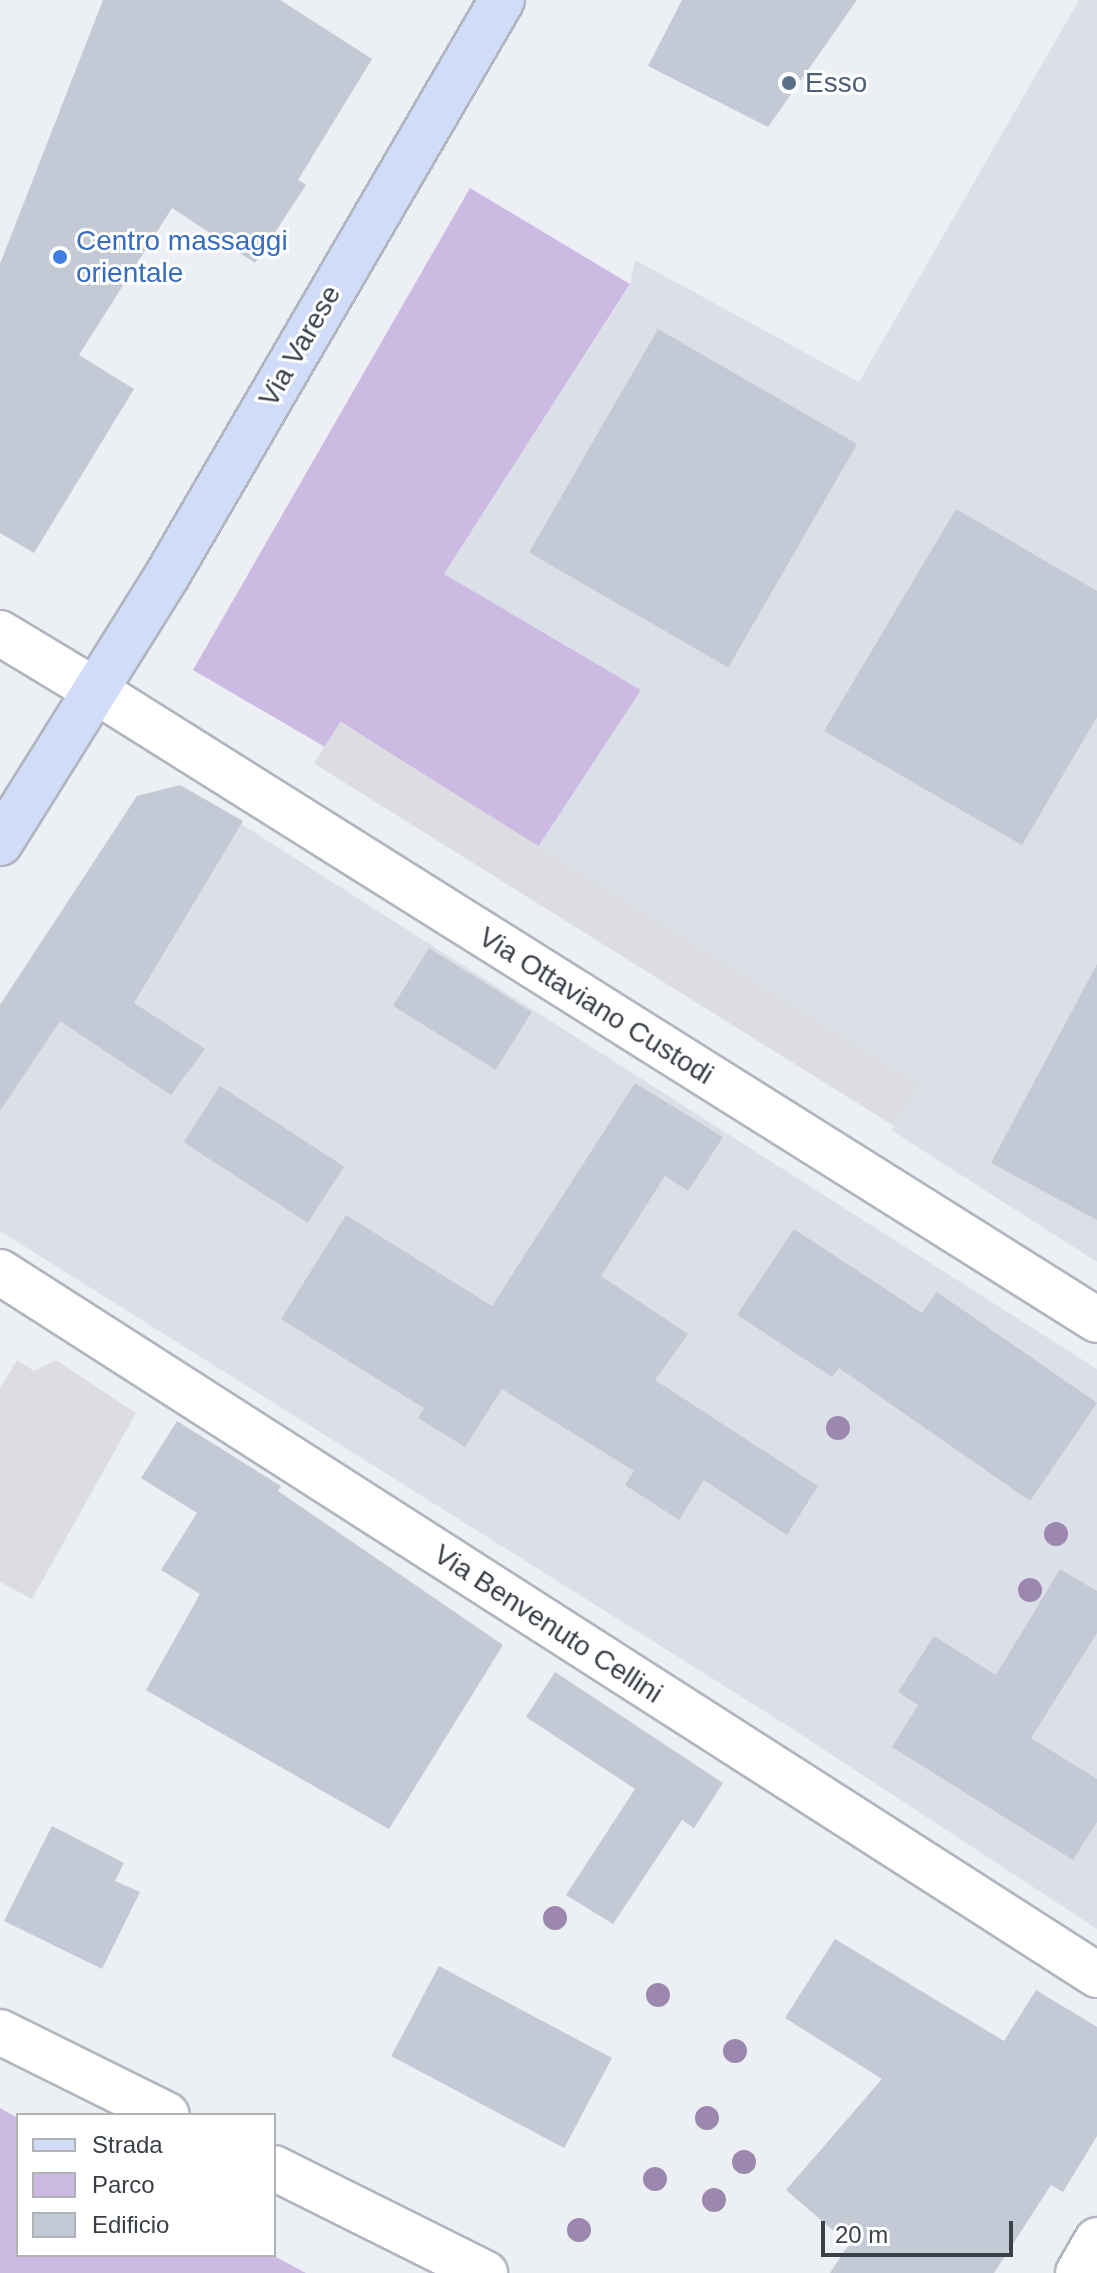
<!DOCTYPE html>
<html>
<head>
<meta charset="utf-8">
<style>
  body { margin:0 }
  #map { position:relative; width:1097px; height:2273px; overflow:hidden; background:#eceff4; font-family:Helvetica,sans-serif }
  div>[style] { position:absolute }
  .residential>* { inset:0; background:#dbdfe8 }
  .green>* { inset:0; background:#ccbae3 }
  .parking>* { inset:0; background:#dcdde1; transform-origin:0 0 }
  .building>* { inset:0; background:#c3cad5; transform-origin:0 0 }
  .roads { filter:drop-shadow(2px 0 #b0b5bf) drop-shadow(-2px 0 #b0b5bf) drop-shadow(0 2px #b0b5bf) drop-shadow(0 -2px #b0b5bf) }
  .minor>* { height:44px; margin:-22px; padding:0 22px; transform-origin:22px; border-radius:22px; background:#fff }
  .tertiary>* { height:44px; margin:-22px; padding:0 22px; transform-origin:22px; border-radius:22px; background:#fff }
  .secondary>* { height:44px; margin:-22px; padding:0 22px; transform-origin:22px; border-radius:22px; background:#d1dcf9 }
  .trees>* { width:24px; height:24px; margin:-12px; border-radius:50%; background:#9c88ae }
  .dots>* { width:22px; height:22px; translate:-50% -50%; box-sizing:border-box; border:4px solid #fff; border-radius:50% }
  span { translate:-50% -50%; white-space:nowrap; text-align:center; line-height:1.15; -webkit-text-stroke:6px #fff; paint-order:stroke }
  .service-label { font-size:28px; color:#4e5e75 }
  .left { translate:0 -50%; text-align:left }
  .shop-label { font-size:28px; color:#366cbe }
  .street-label { font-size:28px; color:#3a4048 }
  .legend { position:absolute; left:16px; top:2113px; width:260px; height:144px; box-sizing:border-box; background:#fff; border:2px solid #b0b3b6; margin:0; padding:10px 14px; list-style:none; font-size:24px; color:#3a4048 }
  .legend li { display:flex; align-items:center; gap:16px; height:40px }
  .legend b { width:40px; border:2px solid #b0b3b6 }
  .scale { position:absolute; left:821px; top:2221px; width:192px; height:36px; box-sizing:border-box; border:4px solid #3a4048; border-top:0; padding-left:10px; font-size:24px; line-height:28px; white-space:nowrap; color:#3a4048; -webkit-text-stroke:6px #fff; paint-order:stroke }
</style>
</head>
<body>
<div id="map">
  <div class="residential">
    <i style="clip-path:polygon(1079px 0,1097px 0,1097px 1262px,891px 1130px,917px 1088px,538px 847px,641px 690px,444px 574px,630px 285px,635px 260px,859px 382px)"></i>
    <i style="clip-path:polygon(180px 785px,1097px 1369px,1097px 1929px,788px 1726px,0 1231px,0 1005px,137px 796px)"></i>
  </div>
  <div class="green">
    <i style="clip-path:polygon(470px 188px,630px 284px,444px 574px,641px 690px,538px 847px,341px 722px,325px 747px,193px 670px)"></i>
    <i style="clip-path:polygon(0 2108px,18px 2118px,18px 2255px,272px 2255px,306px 2273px,0 2273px)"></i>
  </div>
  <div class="parking">
    <i style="left:340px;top:722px;width:684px;height:49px;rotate:32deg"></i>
    <i style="clip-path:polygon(17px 1360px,34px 1371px,56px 1360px,136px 1413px,32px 1599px,0 1582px,0 1388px)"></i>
  </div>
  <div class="building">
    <i style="clip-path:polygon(103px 0,280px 0,372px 59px,298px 180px,306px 185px,255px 263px,172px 208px,79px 355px,134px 389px,34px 553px,0 533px,0 264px)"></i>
    <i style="clip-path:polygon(682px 0,857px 0,768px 127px,648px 66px)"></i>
    <i style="left:658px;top:329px;width:230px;height:258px;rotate:30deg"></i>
    <i style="clip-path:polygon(956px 509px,1097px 591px,1097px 717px,1022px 845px,824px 731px)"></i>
    <i style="clip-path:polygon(180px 785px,243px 821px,134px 1003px,205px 1049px,171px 1095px,60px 1021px,0 1111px,0 1005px,137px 796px)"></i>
    <i style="left:429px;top:948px;width:121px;height:68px;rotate:32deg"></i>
    <i style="clip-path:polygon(1097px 964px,1097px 1220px,991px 1163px)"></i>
    <i style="clip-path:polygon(635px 1083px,723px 1137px,688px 1191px,665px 1176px,601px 1276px,688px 1334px,655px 1380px,818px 1486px,787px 1535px,704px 1480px,679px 1520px,625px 1485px,634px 1471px,502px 1389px,465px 1447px,418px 1418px,424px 1408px,281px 1319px,346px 1215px,492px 1306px)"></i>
    <i style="left:220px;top:1086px;width:148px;height:67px;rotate:33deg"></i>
    <i style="clip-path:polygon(794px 1229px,922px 1313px,937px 1292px,1097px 1403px,1030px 1501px,839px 1368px,832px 1377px,737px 1315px)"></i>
    <i style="clip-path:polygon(177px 1421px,281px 1486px,278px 1491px,503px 1645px,389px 1829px,146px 1690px,200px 1594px,161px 1570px,197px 1513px,141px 1478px)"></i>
    <i style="clip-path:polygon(1060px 1569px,1097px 1591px,1097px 1633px,1031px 1738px,1097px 1779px,1097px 1822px,1073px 1860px,892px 1747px,918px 1705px,898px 1692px,934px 1636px,996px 1675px)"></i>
    <i style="clip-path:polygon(555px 1672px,723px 1783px,694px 1828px,682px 1820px,613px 1924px,566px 1895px,635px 1789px,526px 1717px)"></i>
    <i style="clip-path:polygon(52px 1826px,124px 1863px,115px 1881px,140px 1892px,102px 1969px,4px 1921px)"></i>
    <i style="clip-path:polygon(835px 1939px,1004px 2041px,1036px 1990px,1097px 2027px,1097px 2136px,1063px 2192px,1051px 2185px,994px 2273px,830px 2273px,849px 2244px,786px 2190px,882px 2079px,785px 2018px)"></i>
    <i style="left:439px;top:1966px;width:196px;height:102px;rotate:28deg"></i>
  </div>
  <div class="roads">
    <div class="minor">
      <i style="left:96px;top:691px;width:1182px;rotate:32.14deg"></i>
      <i style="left:0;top:1272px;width:1303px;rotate:32.65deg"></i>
      <i style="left:0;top:2032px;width:186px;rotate:26.4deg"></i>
      <i style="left:274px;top:2168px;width:236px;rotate:26.5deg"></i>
      <i style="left:1078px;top:2273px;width:38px;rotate:-60deg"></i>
    </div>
    <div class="tertiary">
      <i style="left:0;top:633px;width:112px;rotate:31.1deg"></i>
    </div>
    <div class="secondary">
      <i style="left:0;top:843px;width:317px;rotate:-58deg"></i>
      <i style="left:168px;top:574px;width:664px;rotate:-59.81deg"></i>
    </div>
  </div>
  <div class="trees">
    <i style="left:838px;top:1428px"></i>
    <i style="left:1056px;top:1534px"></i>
    <i style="left:1030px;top:1590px"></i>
    <i style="left:555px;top:1918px"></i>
    <i style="left:658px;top:1995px"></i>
    <i style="left:735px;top:2051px"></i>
    <i style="left:707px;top:2118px"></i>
    <i style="left:744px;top:2162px"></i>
    <i style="left:655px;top:2179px"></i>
    <i style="left:714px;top:2200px"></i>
    <i style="left:579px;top:2230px"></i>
  </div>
  <div class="dots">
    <i style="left:789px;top:83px;background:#5c6f8a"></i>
    <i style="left:60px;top:257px;background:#3f7fe0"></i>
  </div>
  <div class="service-label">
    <span class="left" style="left:805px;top:83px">Esso</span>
  </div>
  <div class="shop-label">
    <span class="left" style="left:76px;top:257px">Centro massaggi<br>orientale</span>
  </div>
  <div class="street-label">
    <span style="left:300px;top:346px;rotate:-60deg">Via Varese</span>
    <span style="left:596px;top:1006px;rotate:32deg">Via Ottaviano Custodi</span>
    <span style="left:548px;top:1624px;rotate:33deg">Via Benvenuto Cellini</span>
  </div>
  <ul class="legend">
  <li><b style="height:10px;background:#d1dcf9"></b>Strada</li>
  <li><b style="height:22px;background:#ccbae3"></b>Parco</li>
  <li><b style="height:22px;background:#c3cad5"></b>Edificio</li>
  </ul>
  <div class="scale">20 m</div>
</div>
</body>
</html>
